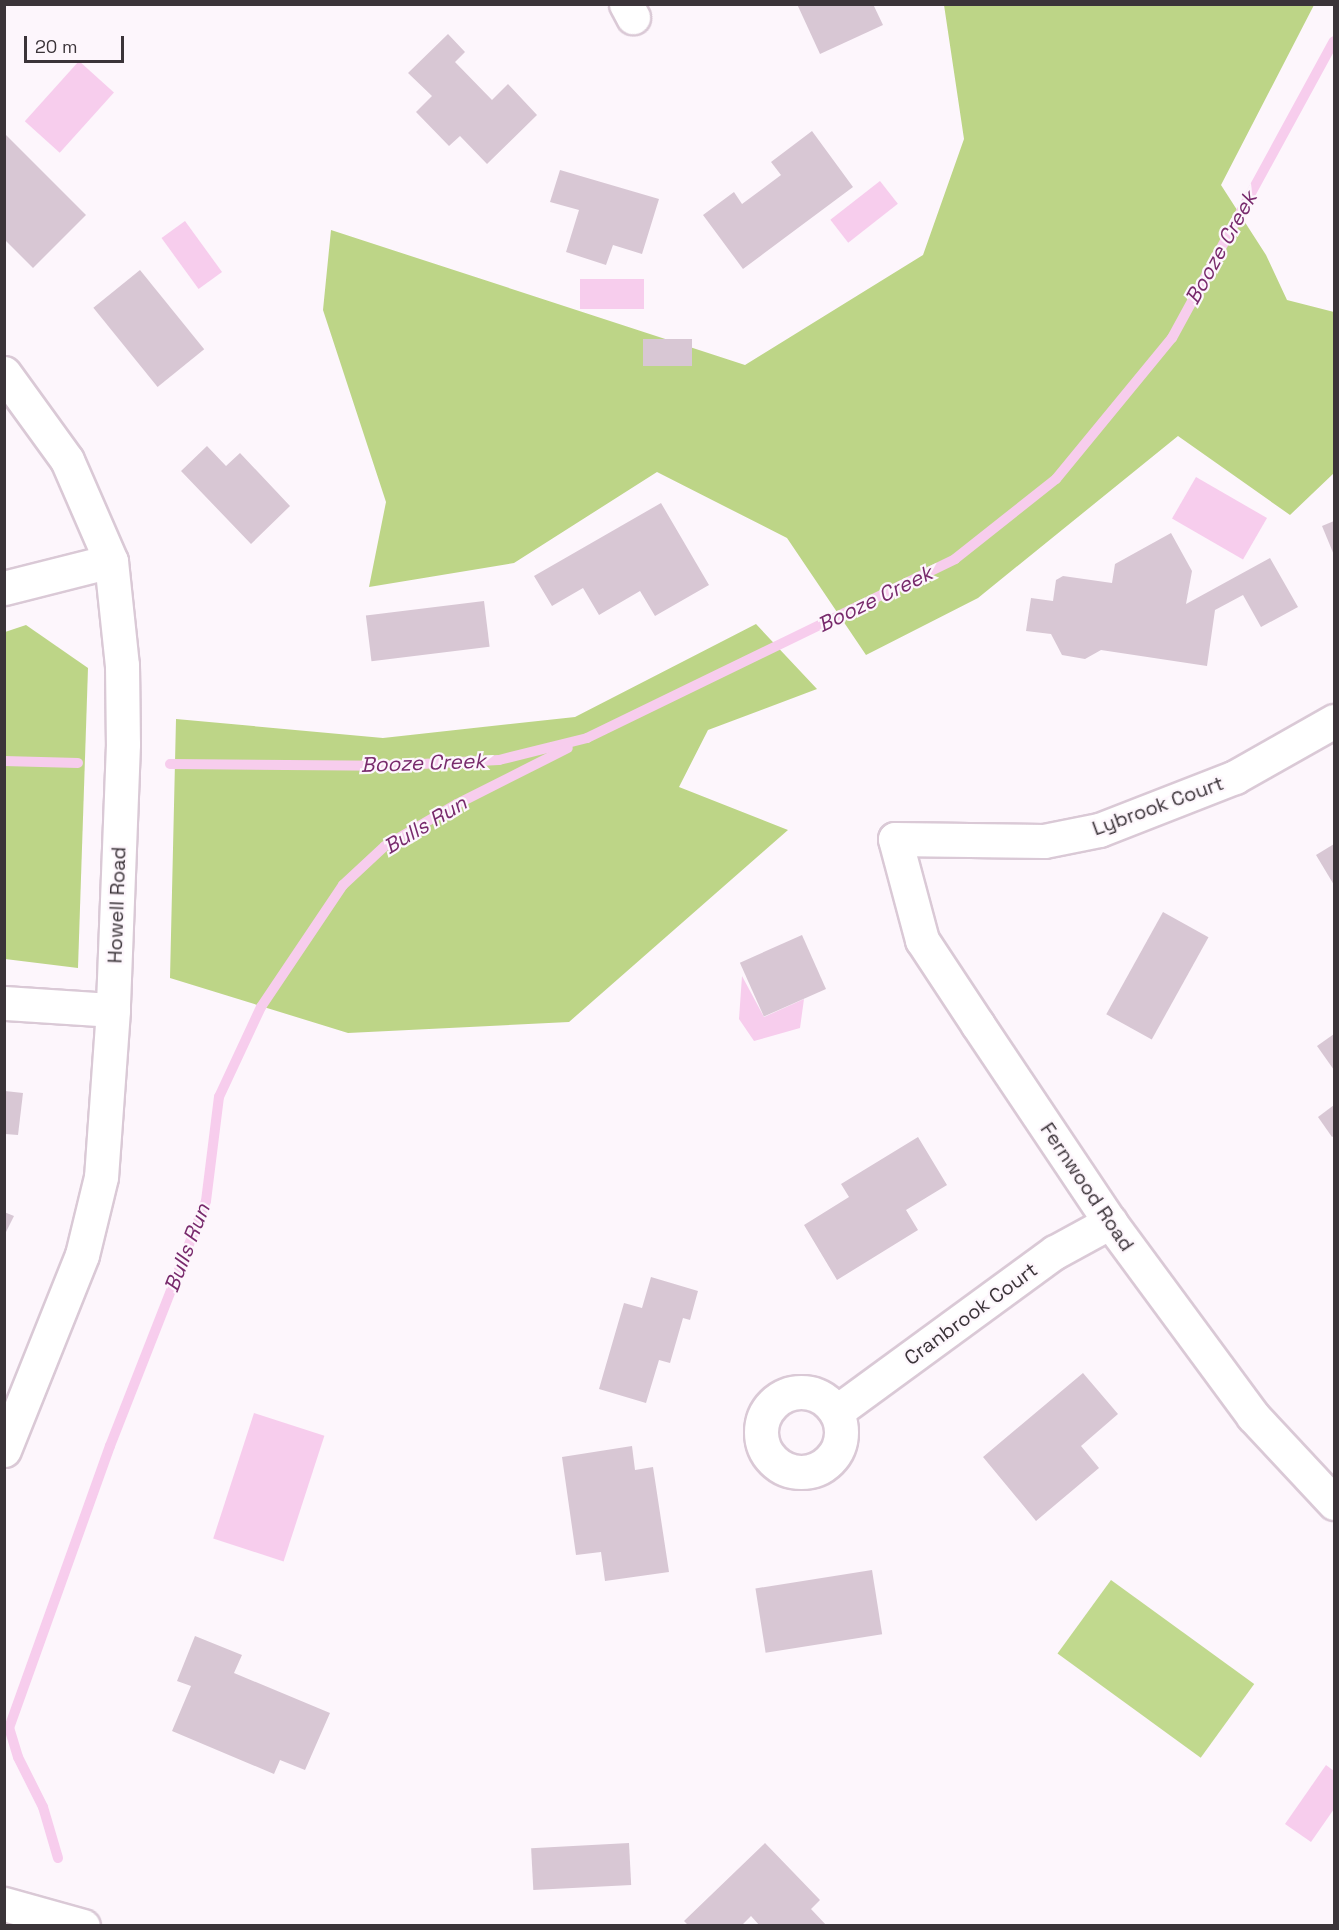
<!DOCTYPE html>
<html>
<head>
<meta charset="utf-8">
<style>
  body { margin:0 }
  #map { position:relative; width:1339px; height:1930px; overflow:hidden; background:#fdf6fc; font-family:"Space Grotesk",sans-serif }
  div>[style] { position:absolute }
  .green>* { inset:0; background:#c1d98e; transform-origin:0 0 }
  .forest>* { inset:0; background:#bdd587 }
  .water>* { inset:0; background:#f7cded; transform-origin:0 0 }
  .stream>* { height:10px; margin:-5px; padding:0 5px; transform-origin:5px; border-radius:5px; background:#f7cded }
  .building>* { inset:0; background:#d8c7d4; transform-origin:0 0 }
  .roads { filter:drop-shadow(2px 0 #dac9d6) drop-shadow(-2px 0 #dac9d6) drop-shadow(0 2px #dac9d6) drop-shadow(0 -2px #dac9d6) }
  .street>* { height:33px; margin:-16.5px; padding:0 16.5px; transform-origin:16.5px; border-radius:16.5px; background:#fff }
  .street>.ring { margin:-16.5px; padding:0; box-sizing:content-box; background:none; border:33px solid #fff; border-radius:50% }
  .secondary>* { height:33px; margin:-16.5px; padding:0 16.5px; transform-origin:16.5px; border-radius:16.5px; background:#fff }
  span { translate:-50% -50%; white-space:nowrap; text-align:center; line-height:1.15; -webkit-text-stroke:4.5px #fdf6fc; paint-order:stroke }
  .street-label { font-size:20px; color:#3b3439 }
  .water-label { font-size:21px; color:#782a6c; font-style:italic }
  .frame { position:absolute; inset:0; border:6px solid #3b3439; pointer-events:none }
  .scale { position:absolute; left:24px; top:36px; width:100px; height:27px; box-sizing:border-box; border:3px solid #3b3439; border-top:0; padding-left:8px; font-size:18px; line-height:21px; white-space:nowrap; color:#3b3439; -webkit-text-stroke:4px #fdf6fc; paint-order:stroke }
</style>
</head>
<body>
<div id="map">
  <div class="green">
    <i style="left:1111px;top:1580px;width:177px;height:91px;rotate:36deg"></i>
  </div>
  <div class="forest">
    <i style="clip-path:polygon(944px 5px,1314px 5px,1221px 185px,1266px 255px,1287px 300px,1334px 312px,1334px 473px,1290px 515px,1178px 436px,978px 598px,866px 655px,787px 538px,657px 472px,514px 563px,369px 587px,386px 502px,323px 310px,331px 230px,745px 365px,923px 255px,964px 139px)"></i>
    <i style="clip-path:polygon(756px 624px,817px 689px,708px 730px,679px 787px,788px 830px,569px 1022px,348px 1033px,170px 978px,176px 719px,383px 738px,575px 717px)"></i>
    <i style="clip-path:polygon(26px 625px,88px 668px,78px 968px,5px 959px,5px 632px)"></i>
  </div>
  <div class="water">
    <i style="left:79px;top:61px;width:47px;height:81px;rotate:42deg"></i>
    <i style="left:880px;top:181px;width:29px;height:63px;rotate:52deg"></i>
    <i style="left:185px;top:221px;width:63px;height:29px;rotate:54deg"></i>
    <i style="left:580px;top:279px;width:64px;height:30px"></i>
    <i style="left:1196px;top:477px;width:82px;height:48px;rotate:30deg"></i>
    <i style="clip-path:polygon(742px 976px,764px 1017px,804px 999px,800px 1028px,754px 1041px,739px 1019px)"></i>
    <i style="left:254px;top:1413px;width:74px;height:132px;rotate:18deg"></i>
    <i style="clip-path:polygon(1326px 1765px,1334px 1771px,1334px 1809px,1311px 1842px,1285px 1824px)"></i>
  </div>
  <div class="stream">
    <i style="left:4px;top:761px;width:74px;rotate:1.5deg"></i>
    <i style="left:170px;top:764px;width:212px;rotate:0.5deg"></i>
    <i style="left:382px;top:766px;width:117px;rotate:-2.9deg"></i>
    <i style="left:499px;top:760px;width:91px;rotate:-14deg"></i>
    <i style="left:587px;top:738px;width:409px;rotate:-25.9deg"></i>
    <i style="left:955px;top:559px;width:129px;rotate:-38.4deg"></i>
    <i style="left:1056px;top:479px;width:183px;rotate:-50.6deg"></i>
    <i style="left:1172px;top:338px;width:338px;rotate:-61.4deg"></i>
    <i style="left:58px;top:1858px;width:53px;rotate:-106.4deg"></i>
    <i style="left:43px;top:1807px;width:56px;rotate:-116.6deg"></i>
    <i style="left:18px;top:1757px;width:30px;rotate:-107deg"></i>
    <i style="left:9px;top:1728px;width:300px;rotate:-70.3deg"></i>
    <i style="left:110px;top:1446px;width:263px;rotate:-68.6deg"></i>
    <i style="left:206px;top:1201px;width:105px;rotate:-82.9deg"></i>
    <i style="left:219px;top:1097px;width:99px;rotate:-65deg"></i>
    <i style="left:261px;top:1007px;width:147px;rotate:-56.1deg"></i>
    <i style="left:343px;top:885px;width:57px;rotate:-42.9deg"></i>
    <i style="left:385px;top:846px;width:83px;rotate:-30.3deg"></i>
    <i style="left:457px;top:804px;width:124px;rotate:-26.8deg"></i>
  </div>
  <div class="building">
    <i style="clip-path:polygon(797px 4px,873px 4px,883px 25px,820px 54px)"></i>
    <i style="clip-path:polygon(448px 34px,465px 52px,455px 62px,492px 100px,508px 84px,537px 115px,487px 164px,460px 136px,449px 146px,416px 112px,432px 96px,408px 73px)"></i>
    <i style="clip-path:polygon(812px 131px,853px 187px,743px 269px,703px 215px,734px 192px,742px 204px,781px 175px,771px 162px)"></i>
    <i style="clip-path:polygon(4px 133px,86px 215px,33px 268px,4px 239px)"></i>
    <i style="clip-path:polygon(560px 170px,659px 199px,642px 254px,613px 245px,606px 265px,566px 252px,579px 210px,550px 202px)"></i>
    <i style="left:140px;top:270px;width:102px;height:60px;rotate:51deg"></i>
    <i style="left:692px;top:339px;width:27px;height:49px;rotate:90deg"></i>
    <i style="clip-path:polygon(207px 446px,226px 466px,240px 453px,290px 506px,251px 544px,181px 471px)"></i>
    <i style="clip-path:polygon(661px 503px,709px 585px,655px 616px,640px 591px,599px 615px,583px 588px,552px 606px,534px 576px)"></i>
    <i style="clip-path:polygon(1334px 521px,1334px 555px,1322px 526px)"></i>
    <i style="clip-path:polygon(1171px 533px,1192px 571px,1186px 604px,1270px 558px,1298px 607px,1261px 627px,1243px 595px,1215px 610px,1207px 666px,1101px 650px,1085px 659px,1062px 655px,1051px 634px,1026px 631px,1031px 598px,1053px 601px,1056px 580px,1063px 576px,1112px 583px,1115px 564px)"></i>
    <i style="left:484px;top:601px;width:46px;height:119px;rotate:83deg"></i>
    <i style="clip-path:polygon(1334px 844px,1334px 885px,1316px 855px)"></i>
    <i style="left:1163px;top:912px;width:52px;height:117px;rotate:29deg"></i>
    <i style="left:802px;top:935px;width:59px;height:68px;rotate:66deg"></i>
    <i style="clip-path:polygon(1334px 1034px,1334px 1070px,1317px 1046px)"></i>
    <i style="clip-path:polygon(5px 1091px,23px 1093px,18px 1135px,5px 1134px)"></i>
    <i style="clip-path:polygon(1334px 1105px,1334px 1136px,1332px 1137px,1318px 1117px)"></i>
    <i style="clip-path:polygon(918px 1137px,947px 1185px,906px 1210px,918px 1230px,837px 1280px,804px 1225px,849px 1197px,841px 1184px)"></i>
    <i style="clip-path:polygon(4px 1212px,14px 1216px,4px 1236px)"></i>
    <i style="clip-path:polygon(651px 1277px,698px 1291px,690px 1320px,683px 1318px,670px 1363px,659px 1360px,646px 1403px,599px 1389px,624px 1303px,642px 1308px)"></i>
    <i style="clip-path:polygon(1083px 1373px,1118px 1414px,1081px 1446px,1099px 1468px,1036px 1521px,983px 1457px)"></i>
    <i style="clip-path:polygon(632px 1446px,635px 1470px,653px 1467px,669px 1572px,605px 1581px,601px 1552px,576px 1555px,562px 1457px)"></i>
    <i style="left:872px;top:1570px;width:65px;height:118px;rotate:81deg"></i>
    <i style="clip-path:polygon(195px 1636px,242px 1655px,234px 1673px,330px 1713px,305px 1770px,280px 1760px,274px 1774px,172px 1731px,191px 1686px,177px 1681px)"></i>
    <i style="left:629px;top:1843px;width:42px;height:98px;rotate:87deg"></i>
    <i style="clip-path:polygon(765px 1843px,820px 1900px,811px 1909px,827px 1926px,760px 1926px,751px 1916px,741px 1926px,689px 1926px,684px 1921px)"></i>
  </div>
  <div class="roads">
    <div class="street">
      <i style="left:626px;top:4px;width:15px;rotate:62deg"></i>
      <i style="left:4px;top:373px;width:107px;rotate:54.1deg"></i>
      <i style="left:67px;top:460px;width:110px;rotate:66.5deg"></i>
      <i style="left:111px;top:561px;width:105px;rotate:84deg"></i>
      <i style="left:122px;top:665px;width:79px;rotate:89.3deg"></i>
      <i style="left:123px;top:744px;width:266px;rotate:92.2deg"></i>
      <i style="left:113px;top:1010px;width:167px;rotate:94.1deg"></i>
      <i style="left:101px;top:1177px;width:80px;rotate:103.7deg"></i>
      <i style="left:82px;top:1255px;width:210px;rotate:111.8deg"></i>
      <i style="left:4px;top:588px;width:110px;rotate:-14.2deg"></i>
      <i style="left:1334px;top:721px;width:114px;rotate:150.5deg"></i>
      <i style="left:1235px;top:777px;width:146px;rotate:158.7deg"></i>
      <i style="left:1099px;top:830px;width:56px;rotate:168.7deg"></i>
      <i style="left:1044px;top:841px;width:149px;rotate:-179.2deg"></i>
      <i style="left:895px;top:839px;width:105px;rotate:75deg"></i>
      <i style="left:922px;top:940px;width:102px;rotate:56.6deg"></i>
      <i style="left:978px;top:1025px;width:237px;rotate:56.2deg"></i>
      <i style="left:1110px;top:1222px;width:241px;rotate:53.6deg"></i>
      <i style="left:1253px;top:1416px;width:119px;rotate:47deg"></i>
      <i style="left:4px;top:1003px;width:109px;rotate:3.7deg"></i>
      <i class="ring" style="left:761px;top:1392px;width:47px;height:47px"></i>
      <i style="left:836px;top:1412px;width:271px;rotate:-36.2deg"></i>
      <i style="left:1055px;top:1252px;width:63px;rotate:-28.6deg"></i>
    </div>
    <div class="secondary">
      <i style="left:4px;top:1904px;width:82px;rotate:15.6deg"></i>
    </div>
  </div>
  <div class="street-label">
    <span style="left:1158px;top:806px;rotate:-20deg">Lybrook Court</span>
    <span style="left:117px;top:905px;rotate:-88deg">Howell Road</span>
    <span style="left:1087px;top:1187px;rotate:56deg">Fernwood Road</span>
    <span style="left:971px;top:1314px;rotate:-36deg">Cranbrook Court</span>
  </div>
  <div class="water-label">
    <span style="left:1221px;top:248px;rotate:-61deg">Booze Creek</span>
    <span style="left:875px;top:599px;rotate:-26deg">Booze Creek</span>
    <span style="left:423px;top:763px;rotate:-2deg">Booze Creek</span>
    <span style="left:425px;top:825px;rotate:-31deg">Bulls Run</span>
    <span style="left:187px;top:1248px;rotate:-69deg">Bulls Run</span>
  </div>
  <div class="frame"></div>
  <div class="scale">20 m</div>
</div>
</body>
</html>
